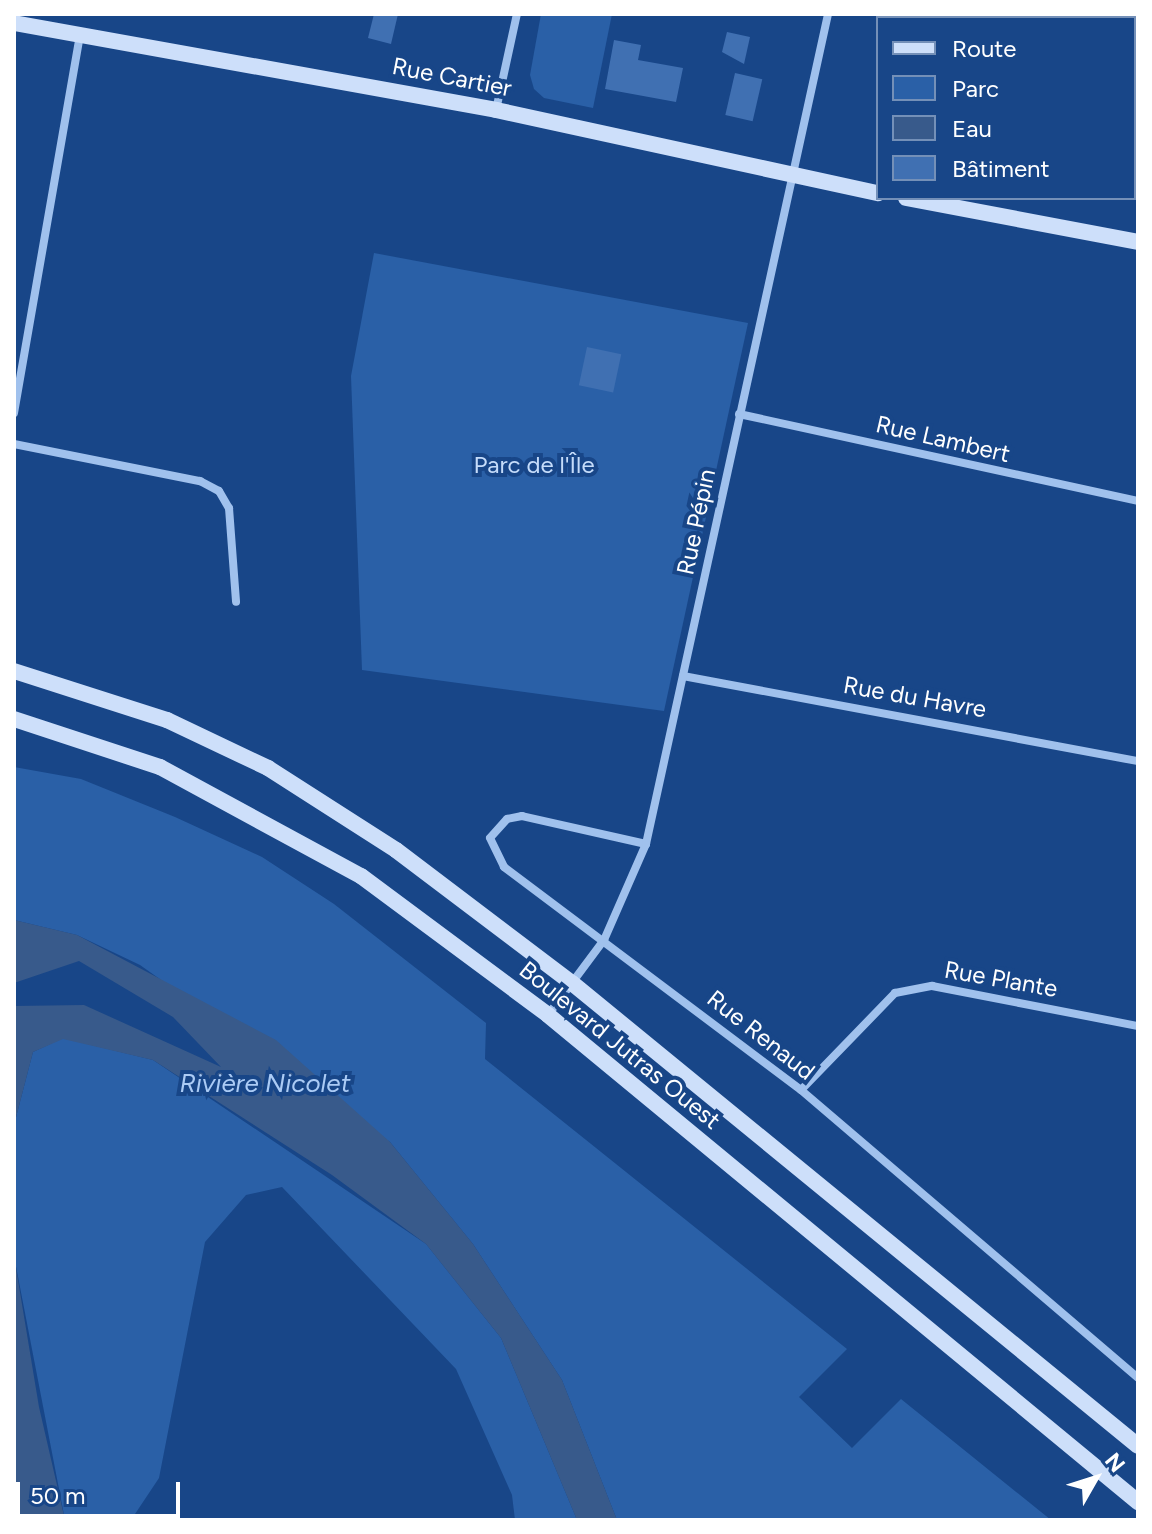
<!DOCTYPE html>
<html>
<head>
<meta charset="utf-8">
<style>
  body { margin:0 }
  #map { position:relative; width:1152px; height:1534px; overflow:hidden; background:#184688; font-family:Figtree,sans-serif }
  div>[style] { position:absolute }
  .green>* { inset:0; background:#2a60a7 }
  .water>* { inset:0; background:#385a8b }
  .building>* { inset:0; background:#4070b2; transform-origin:0 0 }
  .street>* { height:8px; margin:-4px; padding:0 4px; transform-origin:4px; border-radius:4px; background:#a0c1ed }
  .secondary>* { height:16px; margin:-8px; padding:0 8px; transform-origin:8px; border-radius:8px; background:#cddffa }
  span { translate:-50% -50%; white-space:nowrap; text-align:center; line-height:1.15; -webkit-text-stroke:8px #184688; paint-order:stroke }
  .street-label { font-size:24px; color:#fff }
  .park-label { font-size:24px; color:#c5dcfa }
  .water-label { font-size:26px; color:#abcbf5; font-style:italic }
  .frame { position:absolute; inset:0; border:16px solid #fff; pointer-events:none }
  .legend { position:absolute; left:876px; top:16px; width:260px; height:184px; box-sizing:border-box; background:#184688; border:2px solid #7490b8; margin:0; padding:10px 14px; list-style:none; font-size:24px; color:#fff }
  .legend li { display:flex; align-items:center; gap:16px; height:40px }
  .legend b { width:40px; border:2px solid #7490b8 }
  .north { position:absolute; left:1056px; top:1438px; width:80px; height:80px; -webkit-text-stroke:6px #184688; paint-order:stroke; rotate:51deg; font-size:22px; font-weight:700; line-height:32px; text-align:center; color:#fff }
  .north::after { content:''; display:block; margin:auto; width:28px; height:36px; background:#fff; clip-path:polygon(50% 0,100% 100%,50% 72%,0 100%) }
  .scale { position:absolute; left:16px; top:1482px; width:164px; height:36px; box-sizing:border-box; border:4px solid #fff; border-top:0; padding-left:10px; font-size:24px; line-height:28px; white-space:nowrap; color:#fff; -webkit-text-stroke:6px #184688; paint-order:stroke }
</style>
</head>
<body>
<div id="map">
  <div class="green">
    <i style="clip-path:polygon(541px 14px,612px 14px,593px 108px,544px 98px,534px 89px,530px 75px)"></i>
    <i style="clip-path:polygon(374px 253px,748px 323px,664px 711px,362px 670px,351px 376px)"></i>
    <i style="clip-path:polygon(14px 767px,81px 779px,175px 817px,262px 857px,334px 904px,486px 1023px,485px 1059px,847px 1349px,799px 1397px,852px 1448px,901px 1399px,1051px 1520px,617px 1520px,562px 1380px,473px 1244px,390px 1142px,140px 965px,77px 935px,14px 920px)"></i>
    <i style="clip-path:polygon(63px 1038px,153px 1060px,426px 1244px,501px 1338px,577px 1520px,515px 1520px,512px 1495px,456px 1369px,282px 1187px,246px 1195px,205px 1242px,159px 1478px,131px 1520px,65px 1520px,14px 1256px,14px 1125px,33px 1052px)"></i>
  </div>
  <div class="water">
    <i style="clip-path:polygon(14px 920px,77px 935px,276px 1040px,390px 1142px,473px 1244px,562px 1380px,617px 1520px,577px 1520px,501px 1338px,426px 1244px,332px 1175px,153px 1060px,63px 1039px,33px 1052px,14px 1125px,14px 1006px,84px 1005px,221px 1067px,173px 1017px,79px 961px,14px 983px)"></i>
    <i style="clip-path:polygon(14px 1256px,39px 1407px,65px 1520px,14px 1520px)"></i>
  </div>
  <div class="building">
    <i style="clip-path:polygon(374px 14px,398px 14px,391px 44px,368px 38px)"></i>
    <i style="clip-path:polygon(727px 32px,750px 37px,744px 64px,722px 52px)"></i>
    <i style="clip-path:polygon(614px 40px,641px 45px,638px 60px,683px 68px,676px 102px,605px 89px)"></i>
    <i style="left:735px;top:73px;width:28px;height:43px;rotate:13deg"></i>
    <i style="left:587px;top:347px;width:35px;height:39px;rotate:12deg"></i>
  </div>
  <div class="street">
    <i style="left:496px;top:110px;width:98px;rotate:-77.7deg"></i>
    <i style="left:14px;top:413px;width:385px;rotate:-80.1deg"></i>
    <i style="left:739px;top:414px;width:408px;rotate:12.3deg"></i>
    <i style="left:14px;top:444px;width:190px;rotate:11.3deg"></i>
    <i style="left:200px;top:481px;width:21px;rotate:28deg"></i>
    <i style="left:219px;top:491px;width:20px;rotate:60deg"></i>
    <i style="left:229px;top:508px;width:94px;rotate:85.7deg"></i>
    <i style="left:683px;top:676px;width:463px;rotate:10.6deg"></i>
    <i style="left:646px;top:844px;width:127px;rotate:-167.3deg"></i>
    <i style="left:522px;top:816px;width:15px;rotate:169deg"></i>
    <i style="left:507px;top:819px;width:25px;rotate:132deg"></i>
    <i style="left:490px;top:838px;width:32px;rotate:64deg"></i>
    <i style="left:504px;top:867px;width:371px;rotate:36.9deg"></i>
    <i style="left:801px;top:1090px;width:443px;rotate:40.5deg"></i>
    <i style="left:548px;top:1015px;width:94px;rotate:-53.3deg"></i>
    <i style="left:604px;top:940px;width:105px;rotate:-66.4deg"></i>
    <i style="left:646px;top:844px;width:850px;rotate:-77.63deg"></i>
    <i style="left:801px;top:1090px;width:135px;rotate:-45.9deg"></i>
    <i style="left:895px;top:993px;width:38px;rotate:-11deg"></i>
    <i style="left:932px;top:986px;width:210px;rotate:11deg"></i>
  </div>
  <div class="secondary">
    <i style="left:1114px;top:14px;width:6px;rotate:39deg"></i>
    <i style="left:14px;top:23px;width:490px;rotate:10.2deg"></i>
    <i style="left:496px;top:110px;width:391px;rotate:12.3deg"></i>
    <i style="left:1134px;top:29px;width:6px;rotate:45deg"></i>
    <i style="left:906px;top:198px;width:236px;rotate:10.7deg"></i>
    <i style="left:14px;top:671px;width:161px;rotate:17.8deg"></i>
    <i style="left:167px;top:720px;width:112px;rotate:25.4deg"></i>
    <i style="left:268px;top:768px;width:152px;rotate:32.6deg"></i>
    <i style="left:396px;top:850px;width:221px;rotate:37.1deg"></i>
    <i style="left:572px;top:983px;width:731px;rotate:39.28deg"></i>
    <i style="left:14px;top:719px;width:154px;rotate:18.2deg"></i>
    <i style="left:160px;top:767px;width:229px;rotate:28.5deg"></i>
    <i style="left:361px;top:876px;width:233px;rotate:36.6deg"></i>
    <i style="left:548px;top:1015px;width:765px;rotate:39.54deg"></i>
  </div>
  <div class="street-label">
    <span style="left:452px;top:77px;rotate:11deg">Rue Cartier</span>
    <span style="left:943px;top:439px;rotate:13deg">Rue Lambert</span>
    <span style="left:696px;top:522px;rotate:-78deg">Rue Pépin</span>
    <span style="left:915px;top:697px;rotate:10deg">Rue du Havre</span>
    <span style="left:1001px;top:979px;rotate:10deg">Rue Plante</span>
    <span style="left:761px;top:1035px;rotate:38deg">Rue Renaud</span>
    <span style="left:620px;top:1045px;rotate:39deg">Boulevard Jutras Ouest</span>
  </div>
  <div class="park-label">
    <span style="left:534px;top:465px">Parc de l'Île</span>
  </div>
  <div class="water-label">
    <span style="left:265px;top:1084px">Rivière Nicolet</span>
  </div>
  <div class="frame"></div>
  <ul class="legend">
  <li><b style="height:10px;background:#cddffa"></b>Route</li>
  <li><b style="height:22px;background:#2a60a7"></b>Parc</li>
  <li><b style="height:22px;background:#385a8b"></b>Eau</li>
  <li><b style="height:22px;background:#4070b2"></b>Bâtiment</li>
  </ul>
  <div class="north">N</div>
  <div class="scale">50 m</div>
</div>
</body>
</html>
